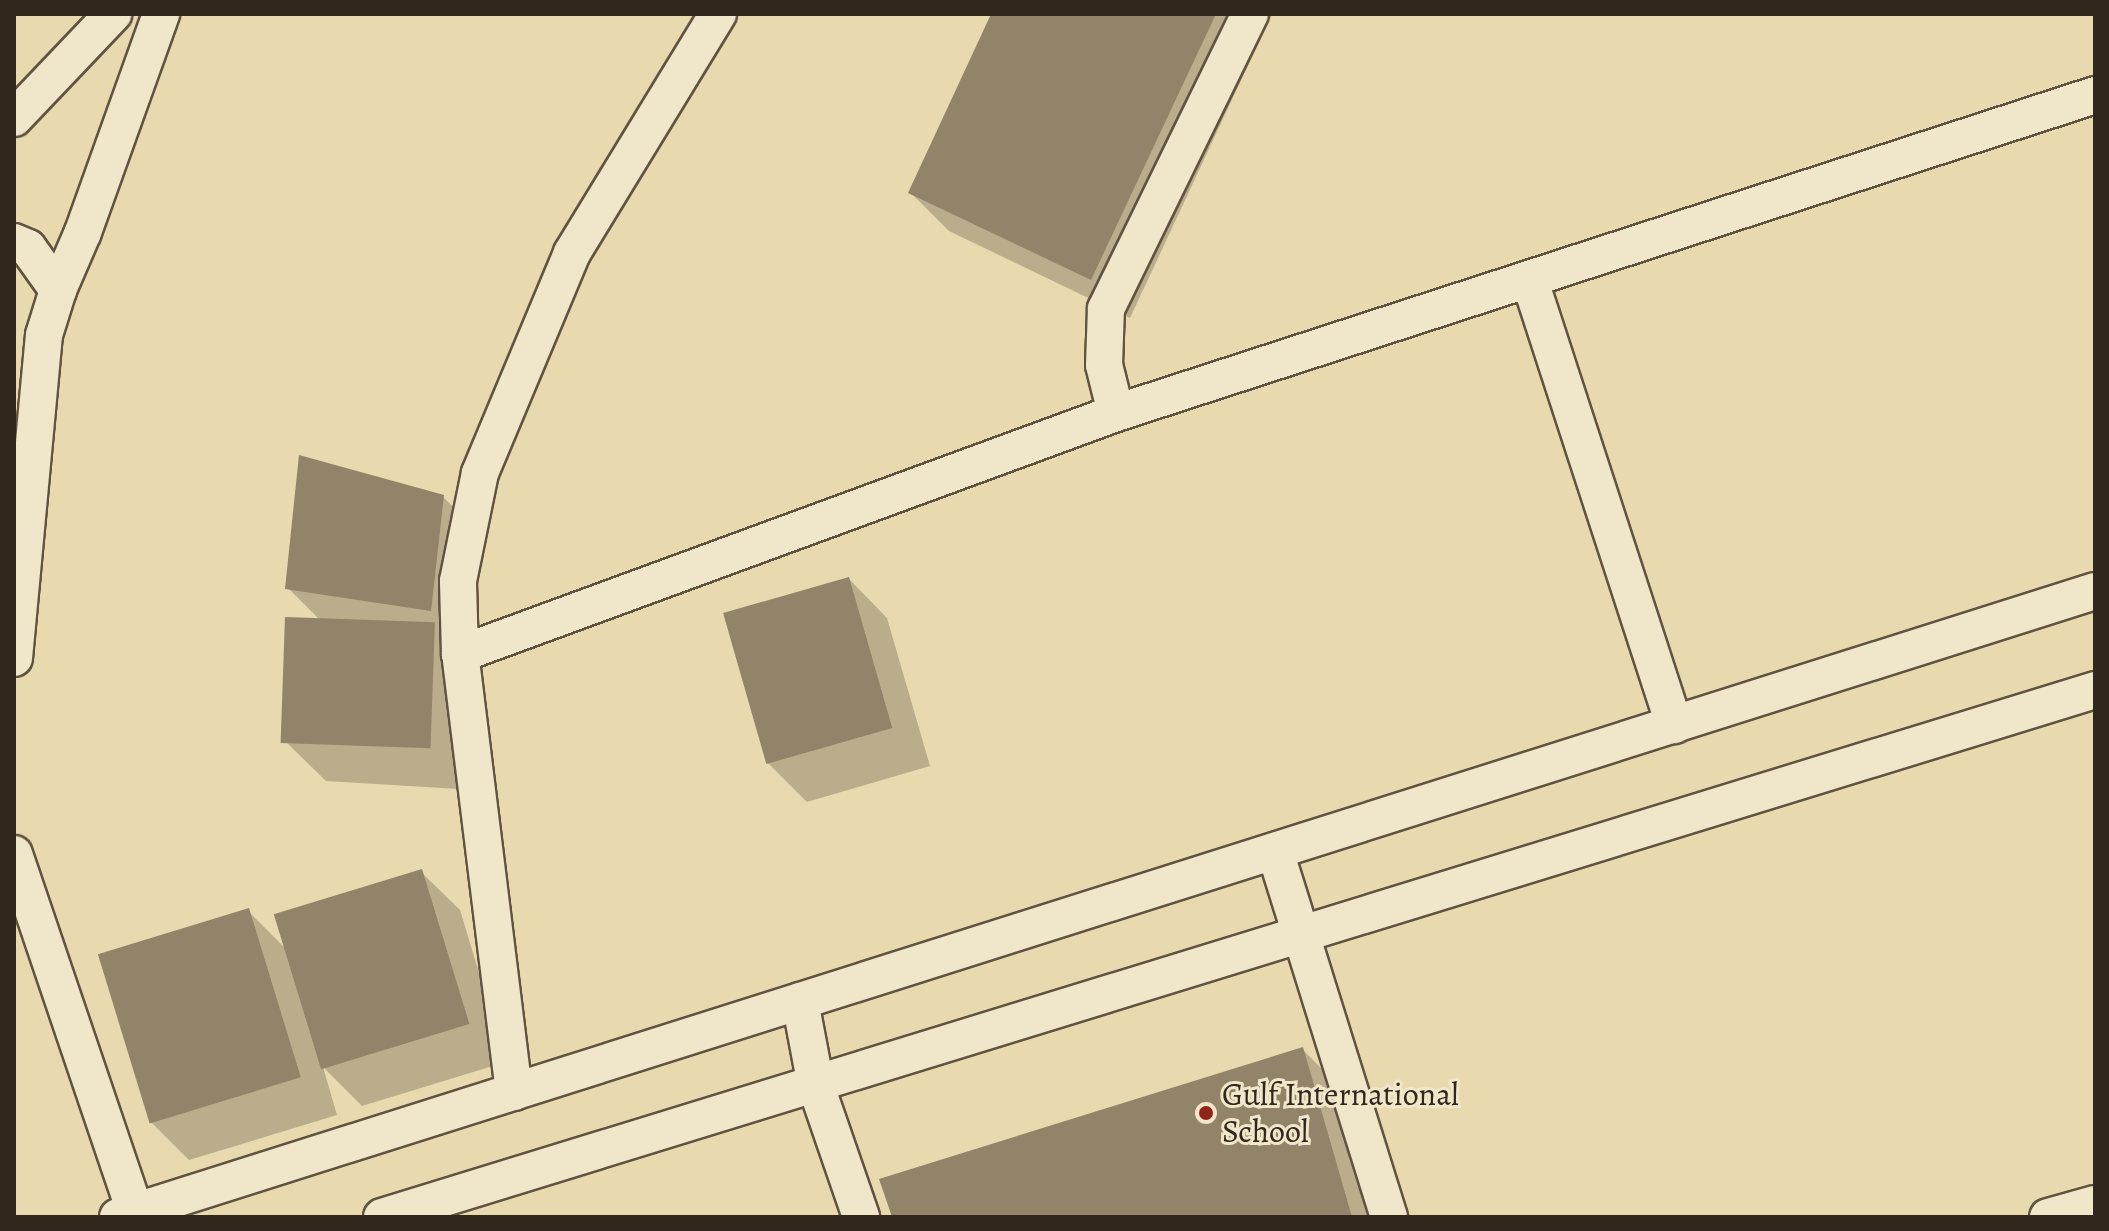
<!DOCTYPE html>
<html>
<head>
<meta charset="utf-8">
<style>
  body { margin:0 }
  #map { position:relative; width:2109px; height:1231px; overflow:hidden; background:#e8d9ae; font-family:Alegreya,serif }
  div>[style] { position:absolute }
  .shadow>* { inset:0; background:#0003 }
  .building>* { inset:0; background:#918468; transform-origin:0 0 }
  .roads { filter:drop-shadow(2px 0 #605441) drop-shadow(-2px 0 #605441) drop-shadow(0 2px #605441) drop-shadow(0 -2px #605441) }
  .street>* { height:36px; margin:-18px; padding:0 18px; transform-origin:18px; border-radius:18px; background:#f0e6ca }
  .dots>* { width:22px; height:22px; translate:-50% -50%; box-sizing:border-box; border:4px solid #f0e6ca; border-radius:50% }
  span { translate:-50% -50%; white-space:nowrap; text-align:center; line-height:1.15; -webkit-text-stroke:6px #f0e6ca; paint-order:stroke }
  .poi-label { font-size:32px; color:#32271d }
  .left { translate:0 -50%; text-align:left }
  .frame { position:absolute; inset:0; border:16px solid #32271d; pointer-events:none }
</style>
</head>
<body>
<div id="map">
  <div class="shadow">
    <i style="clip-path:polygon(994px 14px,1272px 14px,1130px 318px,949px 231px,910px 192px)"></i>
    <i style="clip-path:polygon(443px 497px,482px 535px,469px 648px,475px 790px,326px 781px,287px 743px,320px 620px,288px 588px)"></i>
    <i style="clip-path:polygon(849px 579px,887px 618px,930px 766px,807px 802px,768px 763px)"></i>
    <i style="clip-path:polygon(421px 872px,460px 910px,506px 1062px,362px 1106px,323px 1067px,337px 1115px,189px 1160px,150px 1121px,248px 911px,287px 950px)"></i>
    <i style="clip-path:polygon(1302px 1049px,1341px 1088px,1378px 1217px,894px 1217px)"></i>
  </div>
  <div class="building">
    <i style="clip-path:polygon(991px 14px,1216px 14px,1091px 280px,908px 193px)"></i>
    <i style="clip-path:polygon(299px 455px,444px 495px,431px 611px,285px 589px)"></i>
    <i style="left:849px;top:577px;width:157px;height:131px;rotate:74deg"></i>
    <i style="left:285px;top:617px;width:150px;height:126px;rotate:2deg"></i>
    <i style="left:422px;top:869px;width:162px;height:155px;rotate:73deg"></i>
    <i style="left:249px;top:908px;width:177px;height:158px;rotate:73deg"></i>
    <i style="clip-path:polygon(1303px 1047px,1352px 1217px,892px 1217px,879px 1179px)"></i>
  </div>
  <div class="roads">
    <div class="street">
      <i style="left:14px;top:118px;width:144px;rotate:-46.4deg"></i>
      <i style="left:14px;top:242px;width:15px;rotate:23deg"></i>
      <i style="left:28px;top:248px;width:52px;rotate:54.5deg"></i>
      <i style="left:1530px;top:281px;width:467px;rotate:72deg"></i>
      <i style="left:1116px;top:413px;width:49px;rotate:-104deg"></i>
      <i style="left:1104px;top:365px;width:56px;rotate:-88deg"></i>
      <i style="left:1106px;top:309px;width:328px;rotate:-64deg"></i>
      <i style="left:460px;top:654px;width:699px;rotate:-20.17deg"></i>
      <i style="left:1116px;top:413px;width:1029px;rotate:-17.99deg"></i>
      <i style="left:14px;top:658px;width:324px;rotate:-84.7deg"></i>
      <i style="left:44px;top:335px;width:47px;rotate:-72.7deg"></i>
      <i style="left:58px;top:290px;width:63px;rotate:-66.7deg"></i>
      <i style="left:83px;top:232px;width:232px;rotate:-70.3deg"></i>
      <i style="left:1275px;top:851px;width:383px;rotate:72.7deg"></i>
      <i style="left:14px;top:854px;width:378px;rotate:71.3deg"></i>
      <i style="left:800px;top:1001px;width:86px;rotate:79.3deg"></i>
      <i style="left:816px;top:1086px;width:139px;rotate:71deg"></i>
      <i style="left:514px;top:1092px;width:441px;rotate:-97deg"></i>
      <i style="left:460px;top:654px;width:73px;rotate:-91.6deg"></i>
      <i style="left:458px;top:581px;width:110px;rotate:-78.5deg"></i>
      <i style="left:480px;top:473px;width:238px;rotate:-67.3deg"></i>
      <i style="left:572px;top:253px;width:280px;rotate:-58.6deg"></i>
      <i style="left:118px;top:1217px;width:2074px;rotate:-17.57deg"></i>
      <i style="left:382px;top:1217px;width:1792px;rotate:-17.1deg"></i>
      <i style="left:2048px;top:1217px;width:49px;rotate:-15.5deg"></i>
    </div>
  </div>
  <div class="dots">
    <i style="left:1206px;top:1113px;background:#8f2418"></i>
  </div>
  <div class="poi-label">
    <span class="left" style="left:1222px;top:1113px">Gulf International<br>School</span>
  </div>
  <div class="frame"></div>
</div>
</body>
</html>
